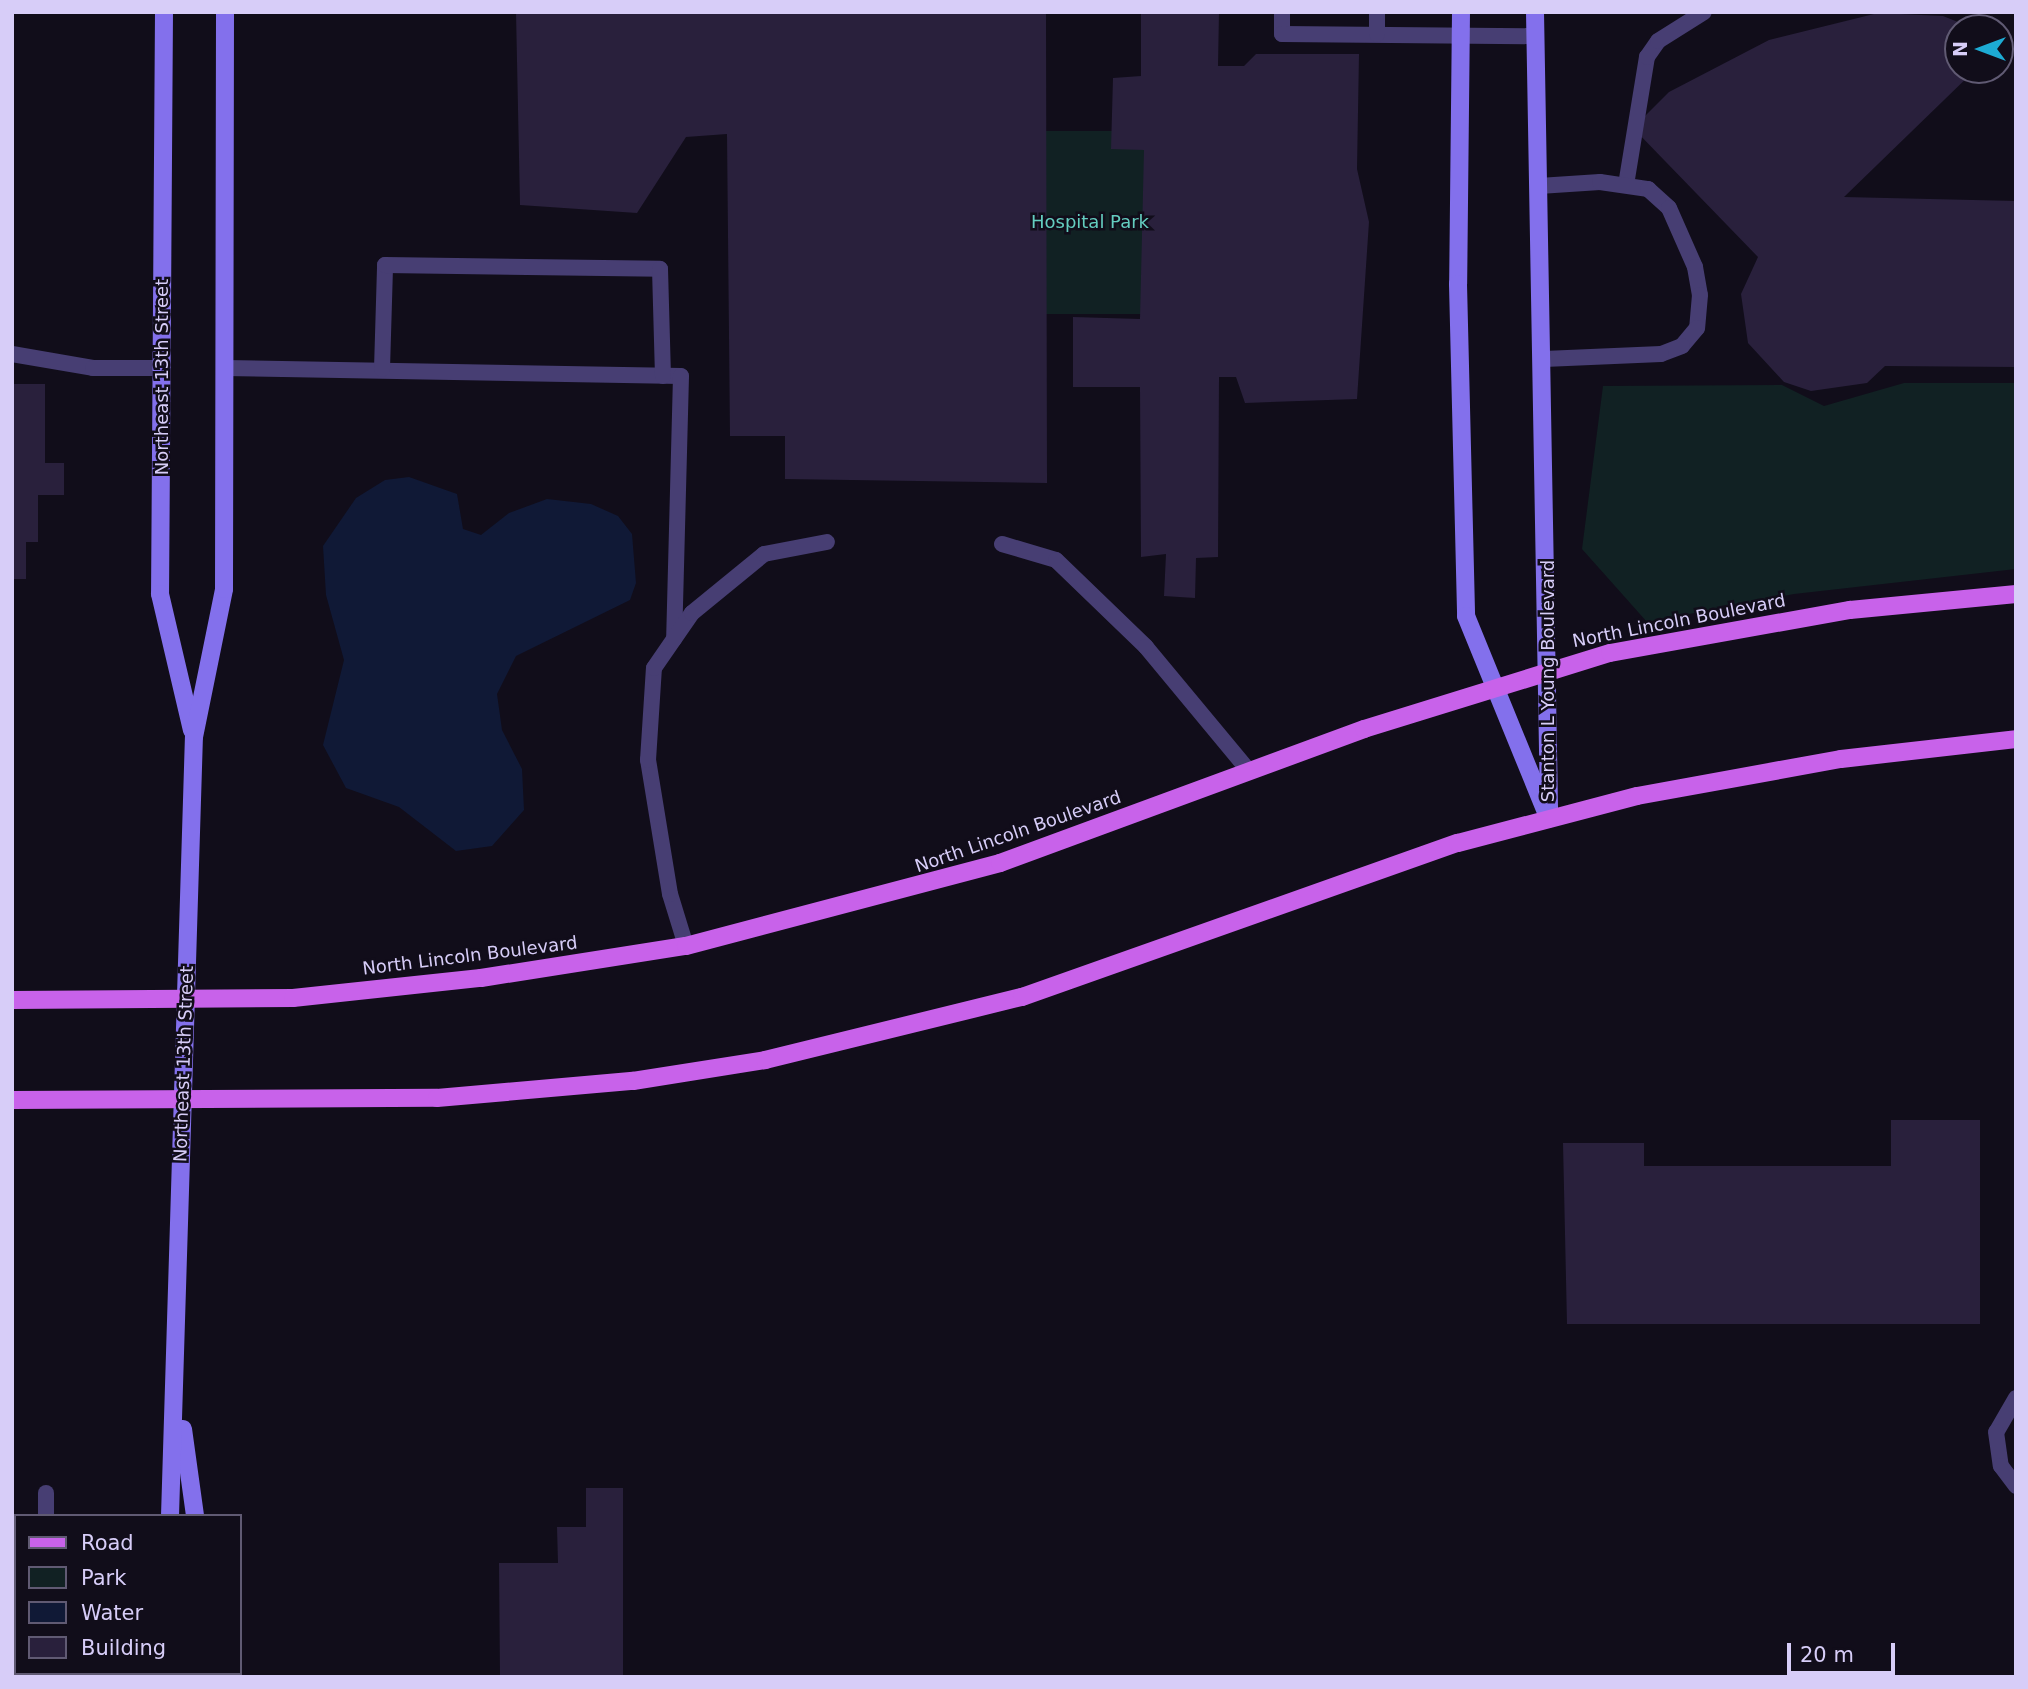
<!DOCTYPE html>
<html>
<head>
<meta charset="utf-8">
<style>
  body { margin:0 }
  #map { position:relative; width:2028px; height:1689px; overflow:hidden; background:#110d1a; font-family:"DejaVu Sans",sans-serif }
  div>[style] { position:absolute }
  .green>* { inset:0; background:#112123; transform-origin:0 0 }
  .water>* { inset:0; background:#101936 }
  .building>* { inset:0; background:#29203c }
  .lane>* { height:16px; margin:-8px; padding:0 8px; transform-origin:8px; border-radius:8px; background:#473e73 }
  .secondary>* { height:18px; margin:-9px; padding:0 9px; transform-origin:9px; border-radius:9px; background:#8370ec }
  .primary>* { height:18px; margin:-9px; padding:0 9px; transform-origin:9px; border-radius:9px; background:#c862ea }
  span { translate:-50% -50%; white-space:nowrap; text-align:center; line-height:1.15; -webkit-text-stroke:5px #110d1a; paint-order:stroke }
  .park-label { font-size:18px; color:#64cdc0 }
  .street-label { font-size:18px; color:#d7cdf8 }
  .frame { position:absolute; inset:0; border:14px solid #d7cdf8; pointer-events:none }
  .legend { position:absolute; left:14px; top:1514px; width:228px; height:161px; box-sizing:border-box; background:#110d1a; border:2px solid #605a73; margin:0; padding:9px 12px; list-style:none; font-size:21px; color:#d7cdf8 }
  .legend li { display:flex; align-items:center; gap:14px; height:35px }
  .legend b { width:35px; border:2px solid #605a73 }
  .north { position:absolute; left:1944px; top:14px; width:70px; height:70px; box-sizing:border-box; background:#110d1a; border:2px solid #605a73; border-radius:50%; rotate:270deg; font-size:19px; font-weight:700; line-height:28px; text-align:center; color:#d7cdf8 }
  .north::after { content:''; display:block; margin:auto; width:24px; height:32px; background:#1dabd4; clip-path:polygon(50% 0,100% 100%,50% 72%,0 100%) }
  .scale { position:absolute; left:1787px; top:1643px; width:108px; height:32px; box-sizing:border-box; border:4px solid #d7cdf8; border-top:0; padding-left:9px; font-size:21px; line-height:24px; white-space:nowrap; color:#d7cdf8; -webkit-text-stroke:5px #110d1a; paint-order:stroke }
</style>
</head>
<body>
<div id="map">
  <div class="green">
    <i style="left:1039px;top:131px;width:107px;height:183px"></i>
    <i style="clip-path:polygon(1904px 383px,2016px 383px,2016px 569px,1794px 594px,1647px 622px,1582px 549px,1603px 386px,1782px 385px,1824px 406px)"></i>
  </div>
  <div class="water">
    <i style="clip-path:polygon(409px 477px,457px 494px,463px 529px,481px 535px,509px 513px,547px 499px,591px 504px,618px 516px,632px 534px,636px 583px,630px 600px,516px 656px,497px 694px,502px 730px,522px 769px,524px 810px,492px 846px,456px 851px,399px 807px,346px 788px,323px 745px,344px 660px,326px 595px,323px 546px,356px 498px,385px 480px)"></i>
  </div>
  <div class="building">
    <i style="clip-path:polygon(516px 12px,1046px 12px,1047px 483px,785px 479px,785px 436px,730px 436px,727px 134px,686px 137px,637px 213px,520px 205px)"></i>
    <i style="clip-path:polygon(1141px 12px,1219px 12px,1218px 66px,1244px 66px,1256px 54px,1359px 54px,1357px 169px,1369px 222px,1357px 399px,1245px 403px,1236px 377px,1219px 377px,1218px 557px,1196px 558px,1195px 598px,1164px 596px,1166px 554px,1141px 557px,1140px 387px,1073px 387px,1073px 317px,1140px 319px,1144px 150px,1111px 149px,1113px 78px,1141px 76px)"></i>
    <i style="clip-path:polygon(1878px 13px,1943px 16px,1973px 28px,1958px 28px,1958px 70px,1975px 70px,1844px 197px,2016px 201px,2016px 367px,1885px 366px,1867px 383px,1811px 391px,1784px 382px,1748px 343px,1741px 294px,1758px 257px,1633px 128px,1669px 92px,1769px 40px)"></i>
    <i style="clip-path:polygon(12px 384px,45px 384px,45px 463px,64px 463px,64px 495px,38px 495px,38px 542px,26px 542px,26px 579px,12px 579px)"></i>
    <i style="clip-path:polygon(1891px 1120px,1980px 1120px,1980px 1324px,1567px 1324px,1563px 1143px,1644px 1143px,1644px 1166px,1891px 1166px)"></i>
    <i style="clip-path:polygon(586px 1488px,623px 1488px,623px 1677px,500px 1677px,499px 1563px,558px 1563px,557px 1527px,586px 1527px)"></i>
  </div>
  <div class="lane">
    <i style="left:1282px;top:12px;width:22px;rotate:90deg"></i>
    <i style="left:1282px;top:34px;width:253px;rotate:0.5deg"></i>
    <i style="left:1377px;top:12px;width:22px;rotate:90deg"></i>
    <i style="left:1626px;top:185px;width:130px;rotate:-80.7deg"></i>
    <i style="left:1647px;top:57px;width:19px;rotate:-55deg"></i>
    <i style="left:1658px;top:41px;width:54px;rotate:-32.2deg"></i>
    <i style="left:1539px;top:186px;width:61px;rotate:-3.8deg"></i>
    <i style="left:1600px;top:182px;width:49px;rotate:8.3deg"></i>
    <i style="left:1648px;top:189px;width:28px;rotate:42deg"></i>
    <i style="left:1669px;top:208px;width:64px;rotate:66.2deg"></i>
    <i style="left:1695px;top:267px;width:28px;rotate:80deg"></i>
    <i style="left:1700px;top:295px;width:33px;rotate:95deg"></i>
    <i style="left:1697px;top:328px;width:23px;rotate:130deg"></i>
    <i style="left:1682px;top:346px;width:22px;rotate:159deg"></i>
    <i style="left:1661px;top:354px;width:117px;rotate:177.6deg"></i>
    <i style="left:12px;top:354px;width:82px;rotate:9.8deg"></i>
    <i style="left:93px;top:368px;width:69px"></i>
    <i style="left:224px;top:368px;width:457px;rotate:1deg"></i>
    <i style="left:681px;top:376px;width:263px;rotate:91.5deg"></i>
    <i style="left:382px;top:369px;width:104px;rotate:-88.3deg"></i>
    <i style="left:385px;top:265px;width:275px;rotate:0.8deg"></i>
    <i style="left:660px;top:269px;width:107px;rotate:88.4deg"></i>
    <i style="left:1002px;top:544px;width:56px;rotate:16.5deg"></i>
    <i style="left:1056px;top:560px;width:125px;rotate:44deg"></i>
    <i style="left:1146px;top:647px;width:161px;rotate:50.3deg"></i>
    <i style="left:686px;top:946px;width:54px;rotate:-107.1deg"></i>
    <i style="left:670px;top:894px;width:136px;rotate:-99.3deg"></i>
    <i style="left:648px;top:760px;width:92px;rotate:-86.3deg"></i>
    <i style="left:654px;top:668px;width:67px;rotate:-55.4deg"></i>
    <i style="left:692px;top:613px;width:93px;rotate:-39.3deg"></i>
    <i style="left:764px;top:554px;width:64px;rotate:-10.8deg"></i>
    <i style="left:2016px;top:1398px;width:39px;rotate:120deg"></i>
    <i style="left:1996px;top:1432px;width:34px;rotate:82deg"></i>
    <i style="left:2001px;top:1466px;width:25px;rotate:53deg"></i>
    <i style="left:46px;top:1493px;width:23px;rotate:90deg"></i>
    <i style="left:47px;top:1673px;width:4px;rotate:90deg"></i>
  </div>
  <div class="secondary">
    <i style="left:164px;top:12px;width:582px;rotate:90.39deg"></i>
    <i style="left:160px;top:594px;width:140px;rotate:76.8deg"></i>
    <i style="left:1461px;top:12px;width:272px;rotate:90.6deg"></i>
    <i style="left:1458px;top:284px;width:332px;rotate:88.6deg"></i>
    <i style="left:1466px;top:616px;width:219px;rotate:67.8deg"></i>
    <i style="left:1535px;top:12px;width:797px;rotate:88.99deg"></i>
    <i style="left:183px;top:1429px;width:88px;rotate:82.1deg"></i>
    <i style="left:170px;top:1516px;width:779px;rotate:-88.24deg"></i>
    <i style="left:194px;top:737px;width:151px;rotate:-78.5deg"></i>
    <i style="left:224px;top:589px;width:577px;rotate:-89.9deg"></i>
    <i style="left:217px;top:1673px;width:4px;rotate:76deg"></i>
    <i style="left:160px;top:1677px;width:4px;rotate:-90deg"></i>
  </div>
  <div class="primary">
    <i style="left:12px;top:1000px;width:281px;rotate:-0.4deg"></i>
    <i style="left:293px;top:998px;width:189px;rotate:-6.1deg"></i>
    <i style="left:481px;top:978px;width:207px;rotate:-8.9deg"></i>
    <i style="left:686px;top:946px;width:325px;rotate:-14.8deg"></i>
    <i style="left:1000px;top:863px;width:388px;rotate:-20.2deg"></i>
    <i style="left:1364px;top:729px;width:257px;rotate:-17.2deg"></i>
    <i style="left:1610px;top:653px;width:244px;rotate:-10.2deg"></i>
    <i style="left:1850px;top:610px;width:167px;rotate:-5.5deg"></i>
    <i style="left:12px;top:1100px;width:425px;rotate:-0.3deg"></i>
    <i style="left:437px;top:1098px;width:197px;rotate:-5deg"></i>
    <i style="left:633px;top:1081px;width:134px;rotate:-9deg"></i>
    <i style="left:765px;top:1060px;width:265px;rotate:-13.8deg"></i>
    <i style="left:1022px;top:997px;width:462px;rotate:-19.5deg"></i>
    <i style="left:1458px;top:843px;width:185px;rotate:-14.7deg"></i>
    <i style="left:1637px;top:796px;width:207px;rotate:-10.3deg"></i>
    <i style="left:1841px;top:759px;width:176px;rotate:-6.5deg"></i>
  </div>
  <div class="park-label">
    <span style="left:1090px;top:222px">Hospital Park</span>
  </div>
  <div class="street-label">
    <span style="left:162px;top:377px;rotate:-90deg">Northeast 13th Street</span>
    <span style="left:1679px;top:621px;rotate:-11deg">North Lincoln Boulevard</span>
    <span style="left:1548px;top:681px;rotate:-90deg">Stanton L Young Boulevard</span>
    <span style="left:1018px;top:832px;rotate:-19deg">North Lincoln Boulevard</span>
    <span style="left:470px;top:956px;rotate:-7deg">North Lincoln Boulevard</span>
    <span style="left:184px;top:1064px;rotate:-88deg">Northeast 13th Street</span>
  </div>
  <div class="frame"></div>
  <ul class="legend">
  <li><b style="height:9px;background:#c862ea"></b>Road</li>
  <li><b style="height:19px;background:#112123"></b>Park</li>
  <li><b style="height:19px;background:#101936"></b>Water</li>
  <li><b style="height:19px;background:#29203c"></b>Building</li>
  </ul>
  <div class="north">N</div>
  <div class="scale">20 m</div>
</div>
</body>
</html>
